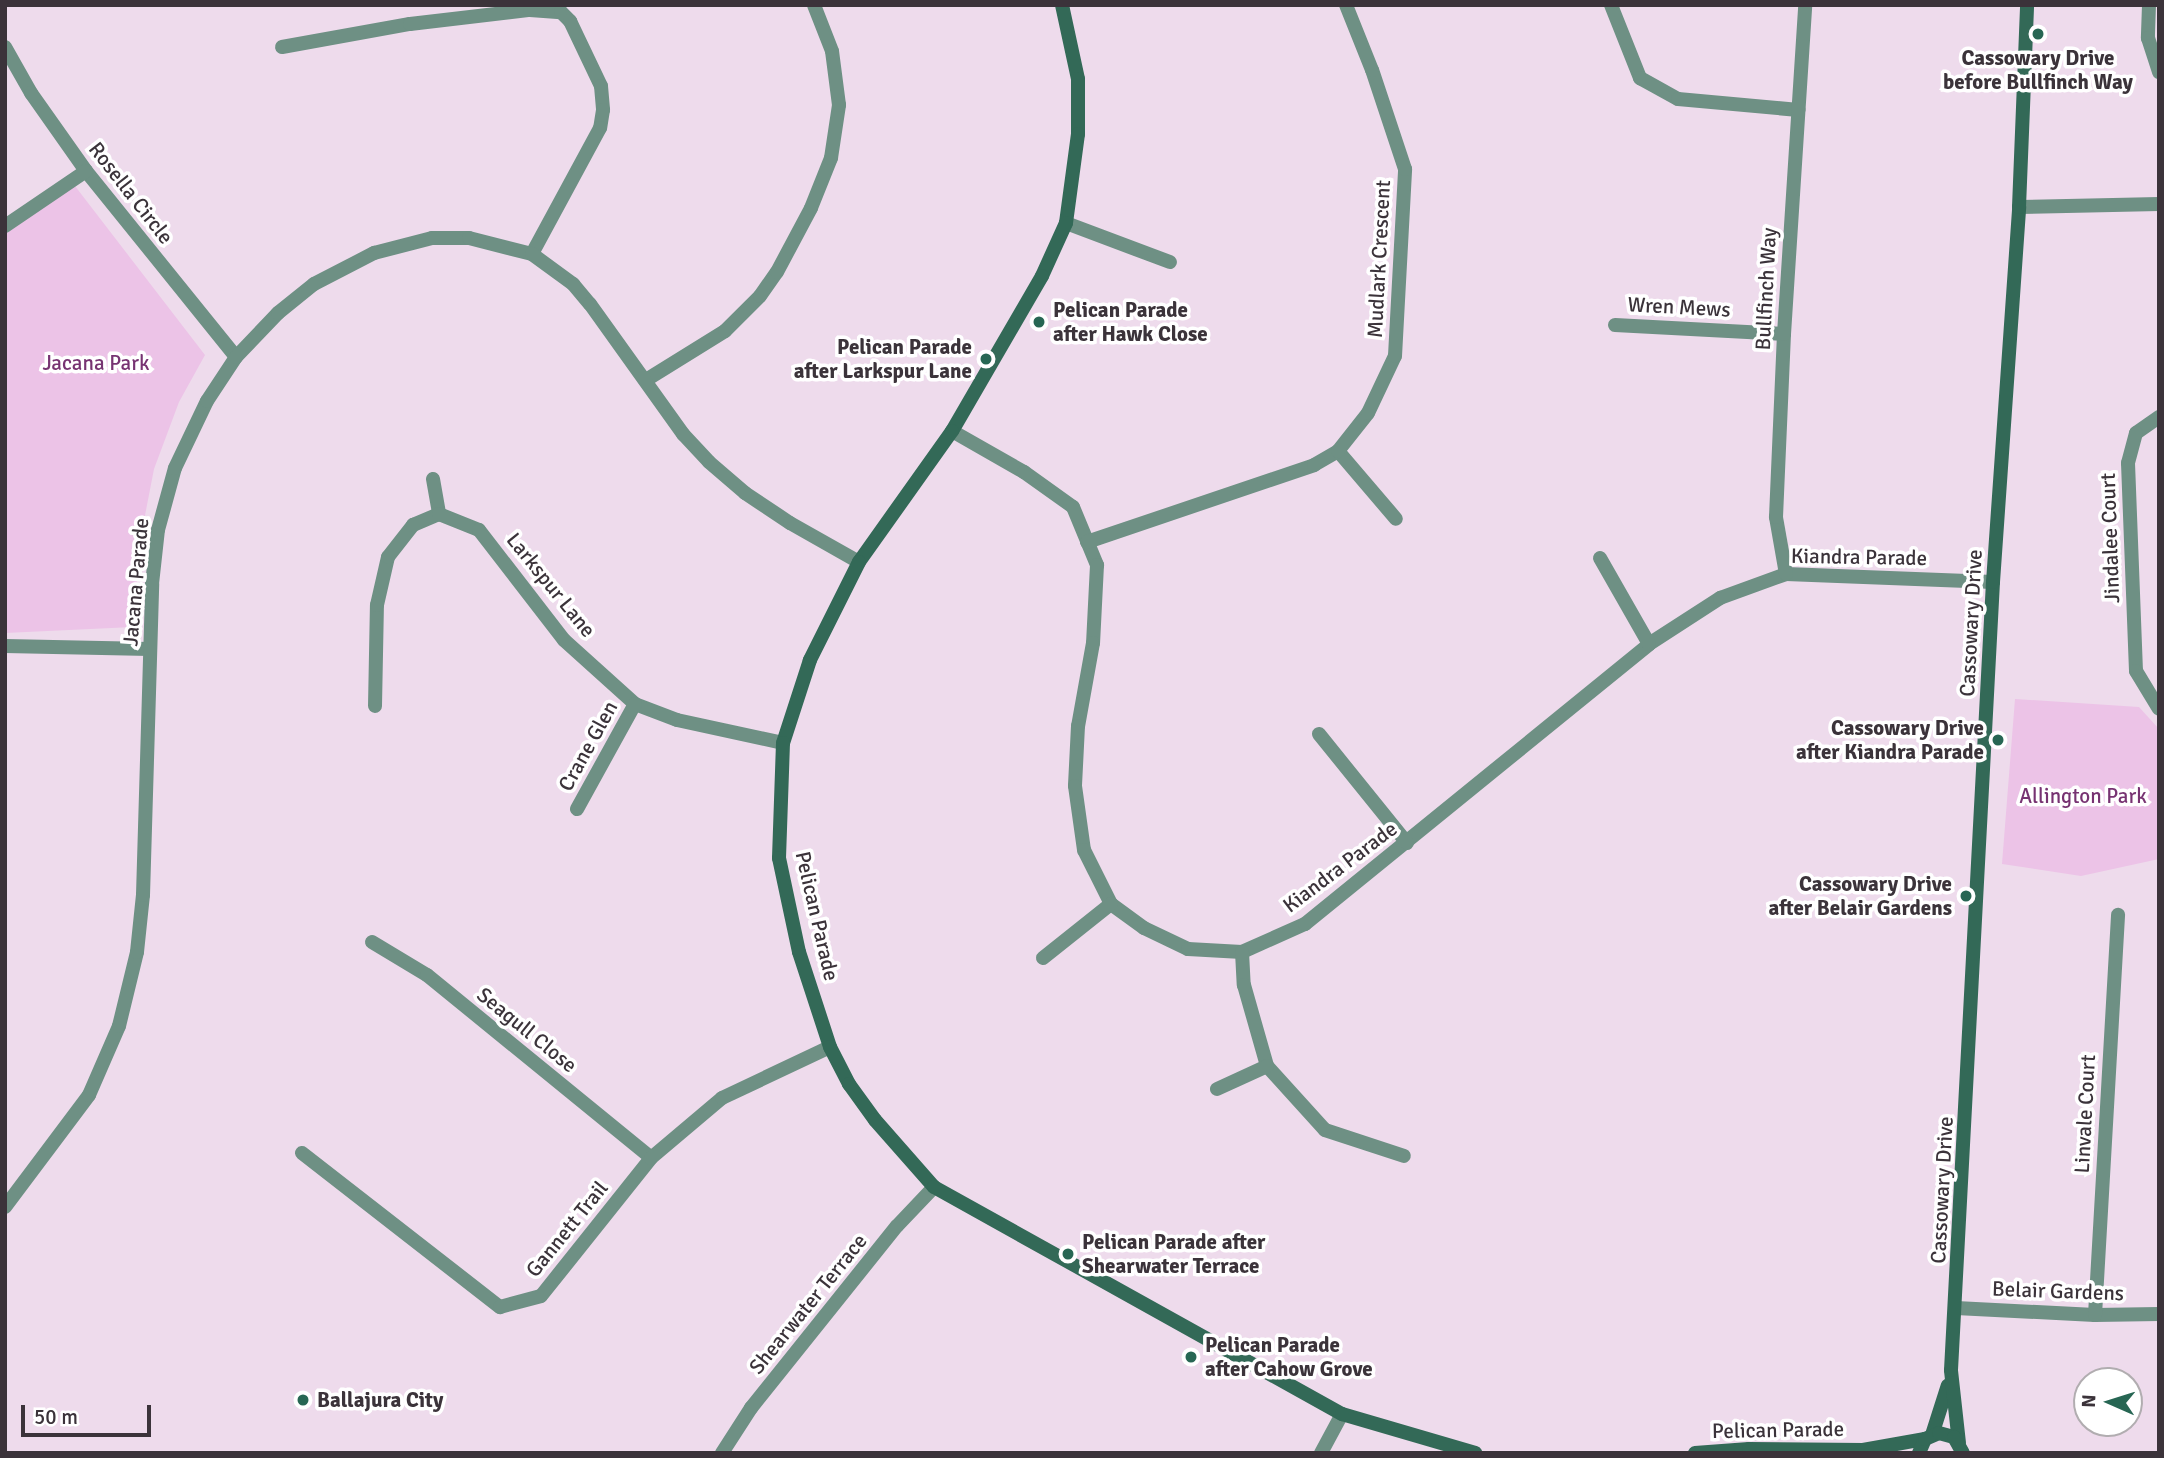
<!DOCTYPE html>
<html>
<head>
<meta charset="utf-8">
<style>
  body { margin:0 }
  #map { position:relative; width:2164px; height:1458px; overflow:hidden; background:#eedbec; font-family:Signika,sans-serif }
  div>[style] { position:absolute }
  .green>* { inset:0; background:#ecc3e7 }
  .street>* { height:14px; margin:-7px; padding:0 7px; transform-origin:7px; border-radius:7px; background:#6e9084 }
  .secondary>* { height:14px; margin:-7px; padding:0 7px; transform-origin:7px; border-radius:7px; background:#336957 }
  .dots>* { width:19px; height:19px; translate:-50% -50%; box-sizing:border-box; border:4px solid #fff; border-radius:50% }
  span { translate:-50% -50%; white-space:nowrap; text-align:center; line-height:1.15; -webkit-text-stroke:7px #fff; paint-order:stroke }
  .poi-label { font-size:21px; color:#3b333a; font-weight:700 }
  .left { translate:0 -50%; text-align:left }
  .right { translate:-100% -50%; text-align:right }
  .street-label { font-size:21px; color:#3b333a }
  .park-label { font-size:21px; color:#773372 }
  .frame { position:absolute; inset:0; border:7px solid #3b333a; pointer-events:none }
  .north { position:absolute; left:2073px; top:1367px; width:70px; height:70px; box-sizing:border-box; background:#fff; border:2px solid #b1adb0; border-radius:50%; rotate:273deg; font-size:19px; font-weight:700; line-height:28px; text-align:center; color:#3b333a }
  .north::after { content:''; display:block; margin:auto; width:24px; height:32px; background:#276653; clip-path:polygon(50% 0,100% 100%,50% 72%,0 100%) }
  .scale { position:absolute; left:21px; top:1405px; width:130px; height:32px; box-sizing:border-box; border:4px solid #3b333a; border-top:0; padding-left:9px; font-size:21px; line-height:24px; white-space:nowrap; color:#3b333a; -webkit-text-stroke:5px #fff; paint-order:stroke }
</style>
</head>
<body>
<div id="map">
  <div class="green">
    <i style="clip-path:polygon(75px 186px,205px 355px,179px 402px,154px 469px,141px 536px,133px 627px,5px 633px,5px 234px)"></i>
    <i style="clip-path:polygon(2015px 699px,2139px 707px,2159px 729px,2159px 859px,2081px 876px,2002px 864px)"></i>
  </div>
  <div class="street">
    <i style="left:1611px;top:5px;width:79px;rotate:68.3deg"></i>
    <i style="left:1640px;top:78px;width:43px;rotate:28.9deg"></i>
    <i style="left:1678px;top:99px;width:121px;rotate:5.2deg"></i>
    <i style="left:2149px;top:5px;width:33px;rotate:92deg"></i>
    <i style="left:2148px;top:38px;width:36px;rotate:72deg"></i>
    <i style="left:5px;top:47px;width:53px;rotate:60.5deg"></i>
    <i style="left:31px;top:93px;width:95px;rotate:54.8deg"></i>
    <i style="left:86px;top:171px;width:239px;rotate:51.1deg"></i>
    <i style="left:282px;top:47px;width:130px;rotate:-10.2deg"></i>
    <i style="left:410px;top:24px;width:121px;rotate:-6.7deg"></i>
    <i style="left:530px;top:10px;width:31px;rotate:4deg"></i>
    <i style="left:561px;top:12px;width:13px;rotate:45deg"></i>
    <i style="left:570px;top:21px;width:72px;rotate:64.5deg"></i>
    <i style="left:601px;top:86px;width:24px;rotate:85deg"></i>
    <i style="left:603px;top:110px;width:18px;rotate:99deg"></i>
    <i style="left:600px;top:128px;width:143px;rotate:118.4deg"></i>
    <i style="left:2019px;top:207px;width:140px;rotate:-1.2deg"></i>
    <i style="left:1066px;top:223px;width:111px;rotate:20.6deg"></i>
    <i style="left:5px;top:226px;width:98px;rotate:-34.2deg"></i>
    <i style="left:1615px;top:325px;width:169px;rotate:3deg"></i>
    <i style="left:646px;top:380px;width:93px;rotate:-31.8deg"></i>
    <i style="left:725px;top:331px;width:49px;rotate:-45deg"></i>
    <i style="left:760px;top:296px;width:29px;rotate:-55deg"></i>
    <i style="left:777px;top:272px;width:72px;rotate:-62deg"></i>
    <i style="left:811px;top:208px;width:54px;rotate:-68.2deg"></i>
    <i style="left:831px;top:158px;width:54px;rotate:-81.4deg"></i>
    <i style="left:839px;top:105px;width:54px;rotate:-97.4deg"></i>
    <i style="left:832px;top:51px;width:49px;rotate:-111.4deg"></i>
    <i style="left:2159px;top:417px;width:28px;rotate:145deg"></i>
    <i style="left:2136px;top:433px;width:31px;rotate:105deg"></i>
    <i style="left:2128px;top:463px;width:208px;rotate:87.8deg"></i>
    <i style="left:2136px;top:671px;width:44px;rotate:58.8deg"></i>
    <i style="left:952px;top:431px;width:83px;rotate:29.7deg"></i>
    <i style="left:1024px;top:472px;width:60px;rotate:35.5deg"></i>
    <i style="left:1073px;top:507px;width:63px;rotate:67.5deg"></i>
    <i style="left:1097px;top:565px;width:78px;rotate:92.9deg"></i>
    <i style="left:1093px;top:643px;width:84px;rotate:100.2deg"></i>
    <i style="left:1078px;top:726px;width:60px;rotate:92.9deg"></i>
    <i style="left:1075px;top:786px;width:65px;rotate:82deg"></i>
    <i style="left:1084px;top:850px;width:60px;rotate:63.4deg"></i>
    <i style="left:1111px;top:904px;width:41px;rotate:36deg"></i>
    <i style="left:1144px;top:928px;width:49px;rotate:25.5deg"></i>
    <i style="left:1188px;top:949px;width:54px;rotate:3.2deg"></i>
    <i style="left:1242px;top:952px;width:69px;rotate:-24deg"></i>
    <i style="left:1305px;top:924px;width:444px;rotate:-39.1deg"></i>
    <i style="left:1649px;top:644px;width:85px;rotate:-32.9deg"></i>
    <i style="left:1720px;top:598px;width:70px;rotate:-20deg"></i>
    <i style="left:1786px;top:574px;width:207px;rotate:2.2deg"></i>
    <i style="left:1338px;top:451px;width:89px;rotate:49.5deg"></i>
    <i style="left:433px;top:479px;width:36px;rotate:80deg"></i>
    <i style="left:1087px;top:542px;width:240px;rotate:-18.7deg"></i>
    <i style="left:1314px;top:465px;width:28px;rotate:-30deg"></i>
    <i style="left:1338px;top:451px;width:48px;rotate:-51.7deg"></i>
    <i style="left:1368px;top:413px;width:63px;rotate:-64.7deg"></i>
    <i style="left:1395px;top:356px;width:187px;rotate:-86.9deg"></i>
    <i style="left:1405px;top:169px;width:104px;rotate:-108.4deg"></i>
    <i style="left:1372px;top:70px;width:70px;rotate:-111.8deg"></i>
    <i style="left:1600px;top:558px;width:99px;rotate:60.3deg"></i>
    <i style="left:1786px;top:574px;width:58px;rotate:-100deg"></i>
    <i style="left:1776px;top:517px;width:183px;rotate:-87.5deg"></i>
    <i style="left:1784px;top:334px;width:330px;rotate:-86.3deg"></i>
    <i style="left:5px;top:646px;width:145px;rotate:1.2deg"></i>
    <i style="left:375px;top:706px;width:101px;rotate:-88.9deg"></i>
    <i style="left:377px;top:605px;width:49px;rotate:-77.1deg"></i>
    <i style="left:388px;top:557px;width:41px;rotate:-52deg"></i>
    <i style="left:413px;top:525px;width:28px;rotate:-23deg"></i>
    <i style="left:439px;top:514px;width:43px;rotate:21.8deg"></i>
    <i style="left:479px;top:530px;width:139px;rotate:52.3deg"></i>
    <i style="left:564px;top:640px;width:96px;rotate:42deg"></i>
    <i style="left:635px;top:704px;width:45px;rotate:20.9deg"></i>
    <i style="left:677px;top:720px;width:108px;rotate:12.2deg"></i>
    <i style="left:1319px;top:734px;width:140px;rotate:51.1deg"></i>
    <i style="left:577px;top:809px;width:120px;rotate:-61.1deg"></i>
    <i style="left:372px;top:942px;width:64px;rotate:31deg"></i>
    <i style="left:427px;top:975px;width:289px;rotate:39.2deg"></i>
    <i style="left:1242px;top:952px;width:33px;rotate:87deg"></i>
    <i style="left:1244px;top:985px;width:84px;rotate:74.1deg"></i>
    <i style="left:1267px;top:1066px;width:86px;rotate:47.8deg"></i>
    <i style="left:1325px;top:1130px;width:83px;rotate:18.2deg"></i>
    <i style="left:1043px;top:958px;width:87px;rotate:-38.5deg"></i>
    <i style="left:1217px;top:1089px;width:55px;rotate:-24.7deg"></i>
    <i style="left:302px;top:1153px;width:251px;rotate:37.9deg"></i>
    <i style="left:500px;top:1307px;width:42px;rotate:-15deg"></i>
    <i style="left:541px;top:1296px;width:176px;rotate:-51.4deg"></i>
    <i style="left:651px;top:1158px;width:93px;rotate:-40.2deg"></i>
    <i style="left:722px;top:1098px;width:119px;rotate:-25.3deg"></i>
    <i style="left:5px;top:1207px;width:140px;rotate:-53.1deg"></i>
    <i style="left:89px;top:1095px;width:75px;rotate:-66.5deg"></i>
    <i style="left:119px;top:1026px;width:76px;rotate:-76.3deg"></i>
    <i style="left:137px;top:952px;width:57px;rotate:-84deg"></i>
    <i style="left:143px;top:895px;width:311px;rotate:-88.3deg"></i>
    <i style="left:152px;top:584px;width:54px;rotate:-83.7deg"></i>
    <i style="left:158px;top:530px;width:64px;rotate:-74.7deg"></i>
    <i style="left:175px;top:468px;width:74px;rotate:-64.5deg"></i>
    <i style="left:207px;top:401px;width:53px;rotate:-56.6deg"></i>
    <i style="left:236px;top:357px;width:61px;rotate:-46.3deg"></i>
    <i style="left:278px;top:313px;width:46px;rotate:-38.9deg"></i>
    <i style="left:314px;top:284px;width:68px;rotate:-27.3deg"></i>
    <i style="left:374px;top:253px;width:60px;rotate:-14.5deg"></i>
    <i style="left:432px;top:238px;width:37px"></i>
    <i style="left:469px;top:238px;width:65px;rotate:14.3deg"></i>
    <i style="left:532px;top:254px;width:51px;rotate:36.2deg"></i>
    <i style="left:573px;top:284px;width:26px;rotate:50deg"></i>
    <i style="left:590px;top:304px;width:160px;rotate:54.4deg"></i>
    <i style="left:683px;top:434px;width:38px;rotate:47deg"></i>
    <i style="left:709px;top:462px;width:48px;rotate:40.7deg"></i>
    <i style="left:745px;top:493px;width:54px;rotate:33.7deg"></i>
    <i style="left:790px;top:523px;width:79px;rotate:29.5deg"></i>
    <i style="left:1956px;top:1308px;width:139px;rotate:2.9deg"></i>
    <i style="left:2095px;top:1315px;width:64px;rotate:-0.9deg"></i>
    <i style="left:2095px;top:1315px;width:401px;rotate:-86.7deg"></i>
    <i style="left:722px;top:1453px;width:54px;rotate:-57.2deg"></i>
    <i style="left:751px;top:1408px;width:233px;rotate:-51.3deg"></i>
    <i style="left:897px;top:1226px;width:54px;rotate:-46.5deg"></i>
    <i style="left:1321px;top:1453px;width:44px;rotate:-61.7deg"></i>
  </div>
  <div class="secondary">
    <i style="left:1062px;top:5px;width:76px;rotate:77.8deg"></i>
    <i style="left:1078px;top:79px;width:55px;rotate:90deg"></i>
    <i style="left:1078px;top:134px;width:90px;rotate:97.7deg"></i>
    <i style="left:1066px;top:223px;width:58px;rotate:114.4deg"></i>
    <i style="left:1042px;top:276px;width:179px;rotate:120.1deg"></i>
    <i style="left:952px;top:431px;width:161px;rotate:125.4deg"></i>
    <i style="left:859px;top:562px;width:110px;rotate:116.6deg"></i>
    <i style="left:810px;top:660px;width:87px;rotate:108deg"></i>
    <i style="left:783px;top:743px;width:115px;rotate:92deg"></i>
    <i style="left:779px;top:858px;width:96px;rotate:78deg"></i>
    <i style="left:799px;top:952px;width:100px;rotate:71.9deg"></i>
    <i style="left:830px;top:1047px;width:42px;rotate:62.8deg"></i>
    <i style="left:849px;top:1084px;width:44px;rotate:54.2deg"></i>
    <i style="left:875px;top:1120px;width:89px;rotate:48.6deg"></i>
    <i style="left:934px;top:1187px;width:467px;rotate:29.1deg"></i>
    <i style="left:1342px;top:1414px;width:139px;rotate:16.3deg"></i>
    <i style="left:1932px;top:1435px;width:52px;rotate:-72.3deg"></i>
    <i style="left:1959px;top:1443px;width:73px;rotate:-96.3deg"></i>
    <i style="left:1951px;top:1370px;width:789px;rotate:-86.95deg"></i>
    <i style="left:1993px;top:582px;width:376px;rotate:-86deg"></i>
    <i style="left:2019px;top:207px;width:202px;rotate:-87.7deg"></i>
    <i style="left:1695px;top:1453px;width:54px;rotate:-4.2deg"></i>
    <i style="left:1749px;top:1449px;width:114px;rotate:0.5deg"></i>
    <i style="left:1863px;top:1450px;width:63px;rotate:-10.1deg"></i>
    <i style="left:1919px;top:1453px;width:15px;rotate:-67deg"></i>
    <i style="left:1925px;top:1439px;width:15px;rotate:-23deg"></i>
    <i style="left:1939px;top:1433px;width:16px;rotate:15deg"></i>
    <i style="left:1954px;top:1437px;width:18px;rotate:61deg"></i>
  </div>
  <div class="dots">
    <i style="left:2038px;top:34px;background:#276653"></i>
    <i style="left:1039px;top:322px;background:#276653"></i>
    <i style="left:986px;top:359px;background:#276653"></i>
    <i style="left:1998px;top:740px;background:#276653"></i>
    <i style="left:1966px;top:896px;background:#276653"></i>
    <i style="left:1068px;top:1254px;background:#276653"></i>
    <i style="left:1191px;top:1357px;background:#276653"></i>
    <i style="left:303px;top:1400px;background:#276653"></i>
  </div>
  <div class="poi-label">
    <span style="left:2038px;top:70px">Cassowary Drive<br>before Bullfinch Way</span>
    <span class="left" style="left:1053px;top:322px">Pelican Parade<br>after Hawk Close</span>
    <span class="right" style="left:972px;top:359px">Pelican Parade<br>after Larkspur Lane</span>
    <span class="right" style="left:1984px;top:740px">Cassowary Drive<br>after Kiandra Parade</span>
    <span class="right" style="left:1952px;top:896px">Cassowary Drive<br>after Belair Gardens</span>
    <span class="left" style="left:1082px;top:1254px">Pelican Parade after<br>Shearwater Terrace</span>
    <span class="left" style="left:1205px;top:1357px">Pelican Parade<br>after Cahow Grove</span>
    <span class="left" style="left:317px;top:1400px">Ballajura City</span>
  </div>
  <div class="street-label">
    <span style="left:131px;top:193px;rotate:52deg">Rosella Circle</span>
    <span style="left:1379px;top:259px;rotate:-87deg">Mudlark Crescent</span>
    <span style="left:1766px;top:289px;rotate:-87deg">Bullfinch Way</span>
    <span style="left:1679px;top:307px;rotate:3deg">Wren Mews</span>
    <span style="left:2110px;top:538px;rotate:-92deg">Jindalee Court</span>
    <span style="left:1859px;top:557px;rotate:1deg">Kiandra Parade</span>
    <span style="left:136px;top:582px;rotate:-85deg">Jacana Parade</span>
    <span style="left:551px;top:585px;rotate:51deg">Larkspur Lane</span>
    <span style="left:1971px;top:623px;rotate:-87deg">Cassowary Drive</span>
    <span style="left:588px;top:746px;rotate:-61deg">Crane Glen</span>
    <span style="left:1340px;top:867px;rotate:-37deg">Kiandra Parade</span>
    <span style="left:817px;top:916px;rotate:77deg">Pelican Parade</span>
    <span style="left:527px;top:1030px;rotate:39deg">Seagull Close</span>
    <span style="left:2085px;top:1114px;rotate:-87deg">Linvale Court</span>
    <span style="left:1942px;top:1190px;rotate:-87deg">Cassowary Drive</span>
    <span style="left:567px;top:1229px;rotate:-51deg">Gannett Trail</span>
    <span style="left:2058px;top:1291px;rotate:2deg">Belair Gardens</span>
    <span style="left:808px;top:1304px;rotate:-51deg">Shearwater Terrace</span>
    <span style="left:1778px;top:1430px;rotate:-1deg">Pelican Parade</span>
  </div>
  <div class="park-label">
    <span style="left:96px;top:363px">Jacana Park</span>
    <span style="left:2083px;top:796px">Allington Park</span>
  </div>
  <div class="frame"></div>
  <div class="north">N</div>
  <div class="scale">50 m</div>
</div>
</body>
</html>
